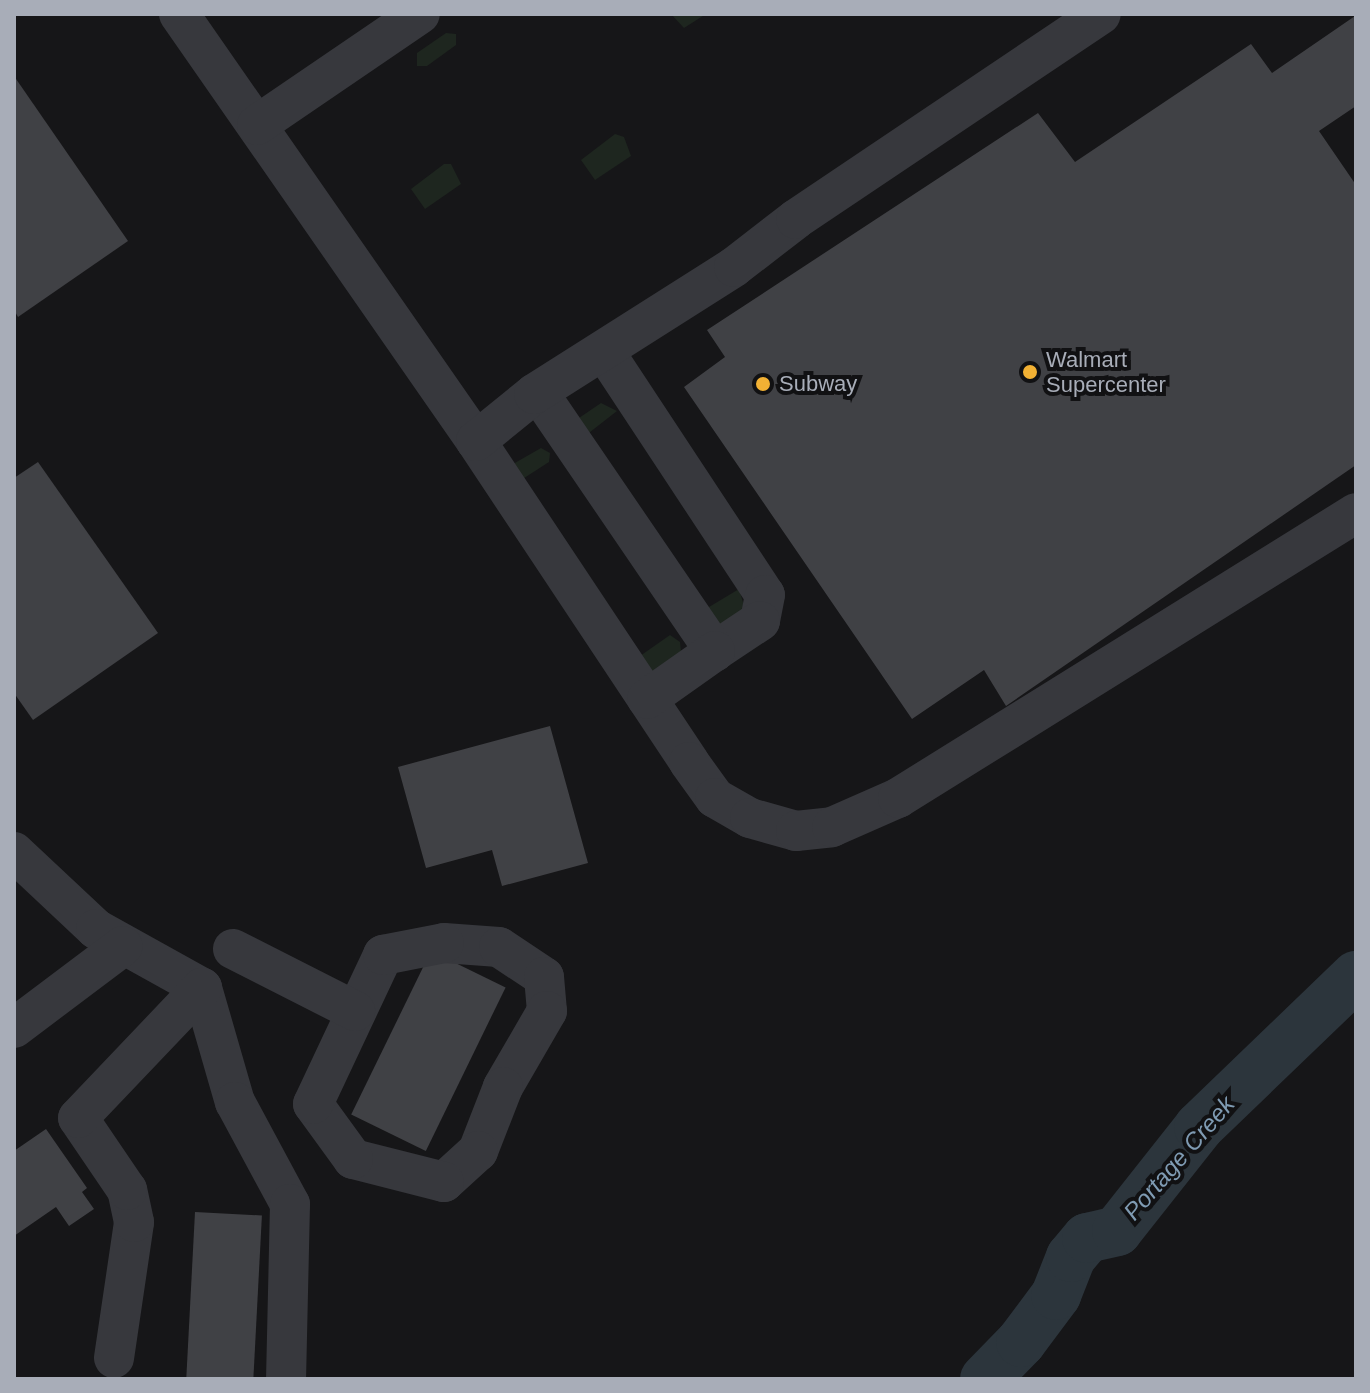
<!DOCTYPE html>
<html>
<head>
<meta charset="utf-8">
<style>
  body { margin:0 }
  #map { position:relative; width:1370px; height:1393px; overflow:hidden; background:#161618; font-family:Arial,sans-serif }
  div>[style] { position:absolute }
  .green>* { inset:0; background:#1e261f }
  .river>* { height:50px; margin:-25px; padding:0 25px; transform-origin:25px; border-radius:25px; background:#2c353c }
  .building>* { inset:0; background:#404145; transform-origin:0 0 }
  .minor>* { height:40px; margin:-20px; padding:0 20px; transform-origin:20px; border-radius:20px; background:#37383d }
  .dots>* { width:22px; height:22px; translate:-50% -50%; box-sizing:border-box; border:4px solid #111113; border-radius:50% }
  span { translate:-50% -50%; white-space:nowrap; text-align:center; line-height:1.15; -webkit-text-stroke:8px #111113; paint-order:stroke }
  .poi-label { font-size:22px; color:#a8adb8 }
  .left { translate:0 -50%; text-align:left }
  .water-label { font-size:24px; color:#7f9bb3; font-style:italic }
  .frame { position:absolute; inset:0; border:16px solid #a8adb8; pointer-events:none }
</style>
</head>
<body>
<div id="map">
  <div class="green">
    <i style="clip-path:polygon(671px 14px,706px 14px,684px 28px)"></i>
    <i style="clip-path:polygon(446px 33px,456px 34px,456px 45px,427px 66px,417px 66px,417px 53px)"></i>
    <i style="clip-path:polygon(615px 134px,624px 137px,631px 156px,595px 180px,581px 160px)"></i>
    <i style="clip-path:polygon(444px 164px,451px 164px,461px 184px,425px 209px,411px 189px)"></i>
    <i style="clip-path:polygon(601px 403px,617px 411px,585px 436px,579px 418px)"></i>
    <i style="clip-path:polygon(541px 448px,550px 453px,549px 462px,518px 482px,513px 464px)"></i>
    <i style="clip-path:polygon(739px 589px,745px 609px,720px 628px,704px 610px)"></i>
    <i style="clip-path:polygon(670px 635px,680px 642px,681px 652px,652px 673px,640px 656px)"></i>
  </div>
  <div class="river">
    <i style="left:985px;top:1379px;width:52px;rotate:-45.8deg"></i>
    <i style="left:1021px;top:1342px;width:59px;rotate:-53.3deg"></i>
    <i style="left:1056px;top:1295px;width:41px;rotate:-68.5deg"></i>
    <i style="left:1071px;top:1257px;width:25px;rotate:-50deg"></i>
    <i style="left:1087px;top:1238px;width:31px;rotate:-13deg"></i>
    <i style="left:1117px;top:1231px;width:132px;rotate:-51.7deg"></i>
    <i style="left:1199px;top:1127px;width:218px;rotate:-43.9deg"></i>
  </div>
  <div class="building">
    <i style="clip-path:polygon(1355px 16px,1356px 106px,1319px 131px,1356px 185px,1356px 465px,1006px 706px,984px 670px,912px 719px,684px 387px,725px 357px,707px 330px,1038px 113px,1075px 162px,1251px 44px,1272px 73px)"></i>
    <i style="clip-path:polygon(14px 76px,128px 241px,18px 317px,14px 310px)"></i>
    <i style="clip-path:polygon(38px 462px,158px 633px,33px 720px,14px 693px,14px 478px)"></i>
    <i style="clip-path:polygon(550px 726px,588px 863px,502px 886px,492px 850px,426px 868px,398px 767px)"></i>
    <i style="left:431px;top:951px;width:83px;height:182px;rotate:26deg"></i>
    <i style="clip-path:polygon(46px 1129px,87px 1188px,82px 1192px,94px 1209px,69px 1226px,56px 1207px,14px 1236px,14px 1151px)"></i>
    <i style="left:195px;top:1212px;width:67px;height:167px;rotate:3deg"></i>
  </div>
  <div class="minor">
    <i style="left:179px;top:14px;width:520px;rotate:55.18deg"></i>
    <i style="left:476px;top:441px;width:385px;rotate:56.4deg"></i>
    <i style="left:689px;top:762px;width:44px;rotate:54.2deg"></i>
    <i style="left:715px;top:798px;width:40px;rotate:29.7deg"></i>
    <i style="left:750px;top:818px;width:48px;rotate:15.8deg"></i>
    <i style="left:796px;top:831px;width:36px;rotate:-6deg"></i>
    <i style="left:832px;top:827px;width:72px;rotate:-23.7deg"></i>
    <i style="left:898px;top:798px;width:539px;rotate:-31.89deg"></i>
    <i style="left:257px;top:125px;width:197px;rotate:-34.3deg"></i>
    <i style="left:604px;top:351px;width:292px;rotate:56.6deg"></i>
    <i style="left:765px;top:595px;width:26px;rotate:101deg"></i>
    <i style="left:760px;top:621px;width:54px;rotate:146.3deg"></i>
    <i style="left:538px;top:392px;width:314px;rotate:55.7deg"></i>
    <i style="left:715px;top:651px;width:83px;rotate:144.8deg"></i>
    <i style="left:476px;top:441px;width:75px;rotate:-39deg"></i>
    <i style="left:534px;top:394px;width:237px;rotate:-32.4deg"></i>
    <i style="left:734px;top:267px;width:78px;rotate:-37.7deg"></i>
    <i style="left:796px;top:219px;width:367px;rotate:-33.9deg"></i>
    <i style="left:14px;top:852px;width:112px;rotate:43.2deg"></i>
    <i style="left:96px;top:929px;width:121px;rotate:29.1deg"></i>
    <i style="left:444px;top:943px;width:55px;rotate:4.2deg"></i>
    <i style="left:499px;top:947px;width:54px;rotate:33.7deg"></i>
    <i style="left:544px;top:977px;width:34px;rotate:85deg"></i>
    <i style="left:547px;top:1011px;width:88px;rotate:120.1deg"></i>
    <i style="left:503px;top:1087px;width:69px;rotate:111.3deg"></i>
    <i style="left:478px;top:1151px;width:46px;rotate:137.6deg"></i>
    <i style="left:444px;top:1182px;width:94px;rotate:-165.8deg"></i>
    <i style="left:353px;top:1159px;width:68px;rotate:-126deg"></i>
    <i style="left:313px;top:1104px;width:165px;rotate:-64.8deg"></i>
    <i style="left:383px;top:955px;width:62px;rotate:-11.1deg"></i>
    <i style="left:233px;top:949px;width:137px;rotate:26.9deg"></i>
    <i style="left:202px;top:988px;width:119px;rotate:73.9deg"></i>
    <i style="left:235px;top:1102px;width:116px;rotate:61.7deg"></i>
    <i style="left:290px;top:1204px;width:175px;rotate:91.3deg"></i>
    <i style="left:14px;top:1028px;width:136px;rotate:-37deg"></i>
    <i style="left:114px;top:1358px;width:137px;rotate:-81.6deg"></i>
    <i style="left:134px;top:1222px;width:33px;rotate:-102deg"></i>
    <i style="left:127px;top:1190px;width:87px;rotate:-124.2deg"></i>
    <i style="left:78px;top:1118px;width:180px;rotate:-46.4deg"></i>
  </div>
  <div class="dots">
    <i style="left:1030px;top:372px;background:#f2b134"></i>
    <i style="left:763px;top:384px;background:#f2b134"></i>
  </div>
  <div class="poi-label">
    <span class="left" style="left:1046px;top:372px">Walmart<br>Supercenter</span>
    <span class="left" style="left:779px;top:384px">Subway</span>
  </div>
  <div class="water-label">
    <span style="left:1179px;top:1158px;rotate:-49deg">Portage Creek</span>
  </div>
  <div class="frame"></div>
</div>
</body>
</html>
